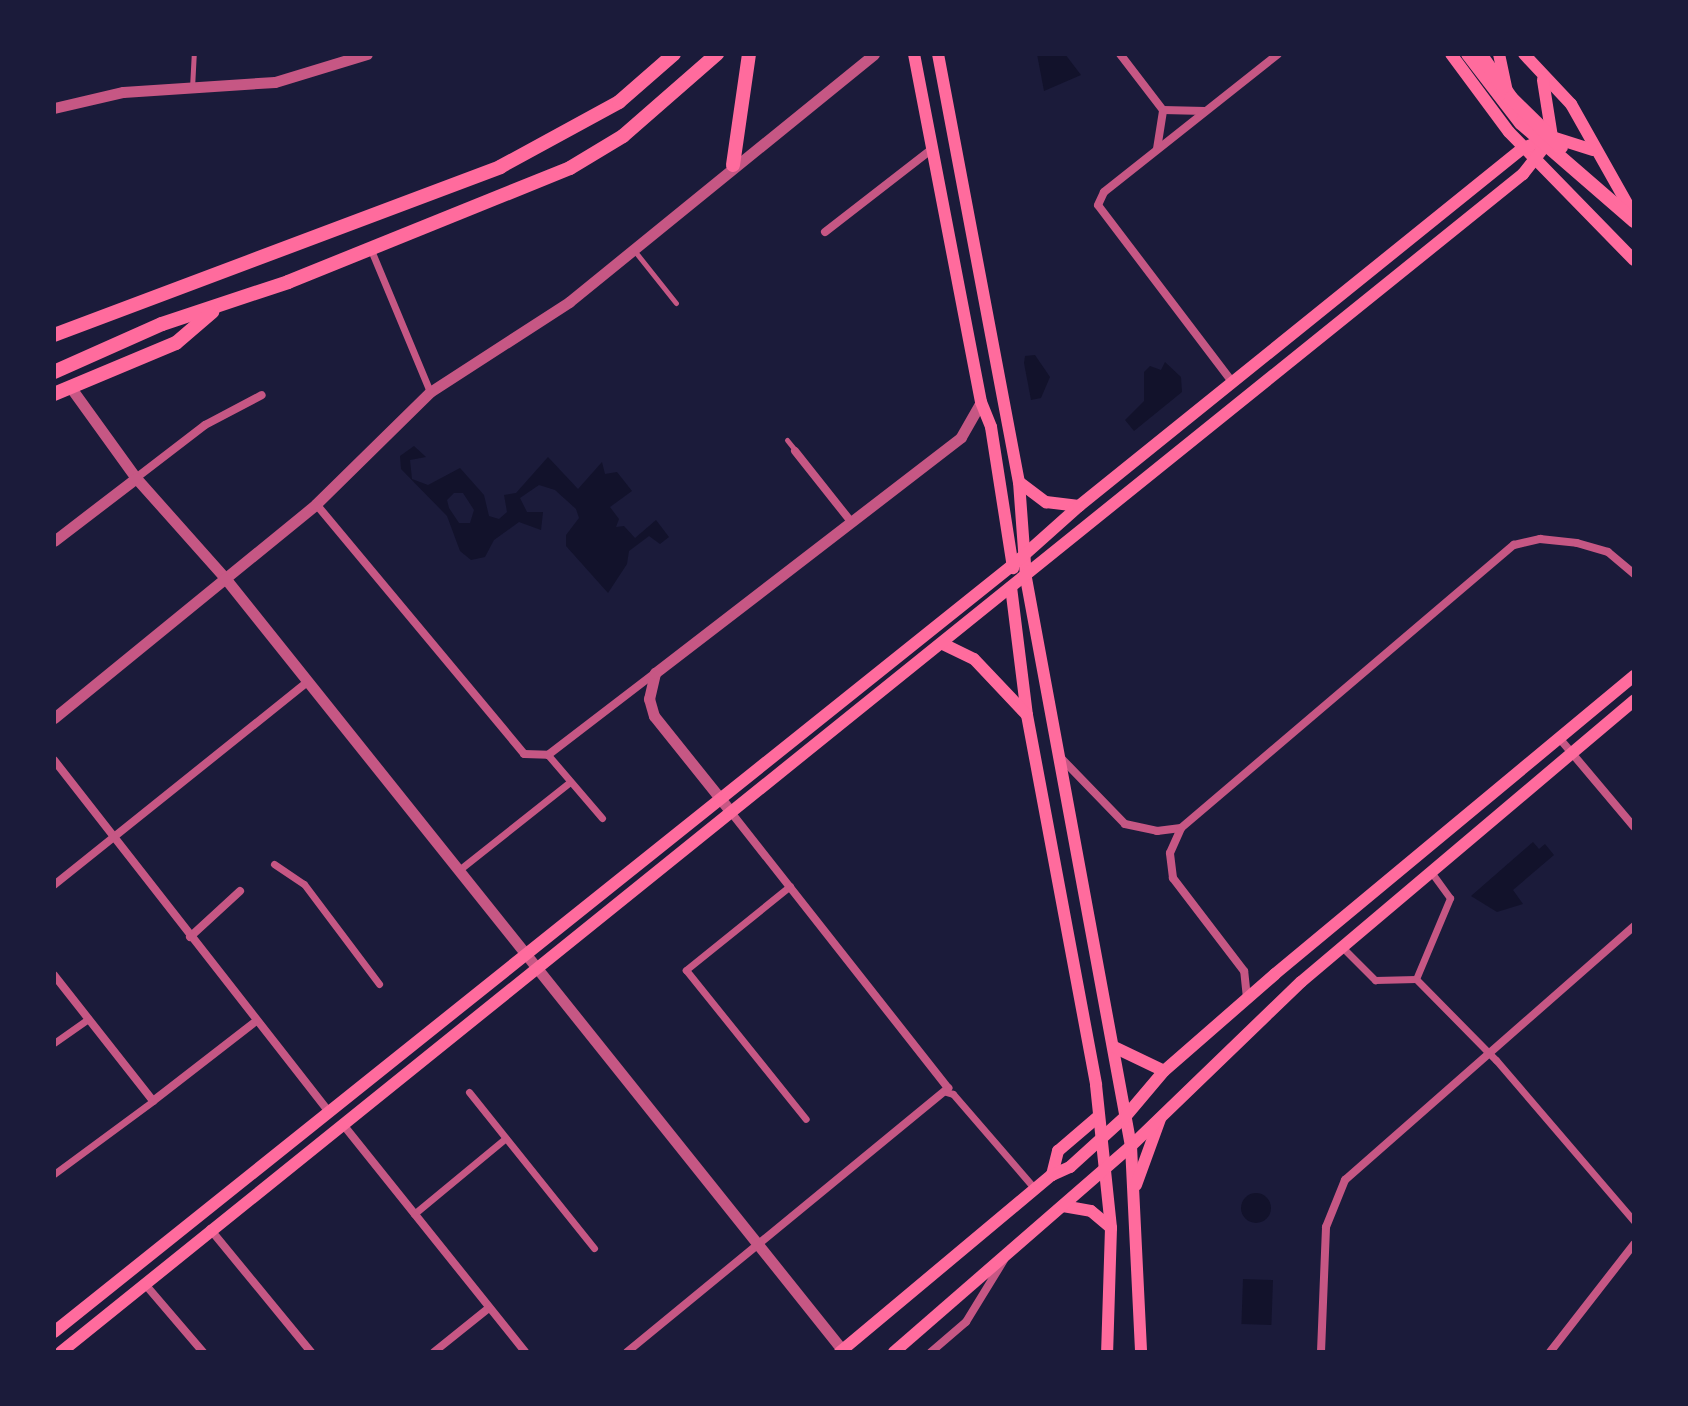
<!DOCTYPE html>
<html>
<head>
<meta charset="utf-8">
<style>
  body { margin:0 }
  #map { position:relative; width:1688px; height:1406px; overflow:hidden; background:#1b1b3a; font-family:"Fira Sans",sans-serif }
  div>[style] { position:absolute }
  .water>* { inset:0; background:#12122b; transform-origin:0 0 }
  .round { border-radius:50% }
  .service>* { height:5px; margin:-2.5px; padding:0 2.5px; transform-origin:2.5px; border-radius:2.5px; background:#c65784 }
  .pedestrian>* { height:7px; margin:-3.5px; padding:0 3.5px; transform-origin:3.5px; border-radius:3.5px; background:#c65784 }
  .minor>* { height:8px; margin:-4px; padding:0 4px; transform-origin:4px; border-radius:4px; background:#c65784 }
  .tertiary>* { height:11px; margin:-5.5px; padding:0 5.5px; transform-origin:5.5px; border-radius:5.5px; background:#c65784 }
  .secondary>* { height:12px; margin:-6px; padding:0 6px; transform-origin:6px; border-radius:6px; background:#ff6b9d }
  .primary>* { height:14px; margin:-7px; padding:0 7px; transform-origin:7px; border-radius:7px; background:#ff6b9d }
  span { translate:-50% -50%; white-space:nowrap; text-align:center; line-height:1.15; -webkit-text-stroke:7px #1b1b3a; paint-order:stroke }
  .frame { position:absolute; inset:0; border:56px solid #1b1b3a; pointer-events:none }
</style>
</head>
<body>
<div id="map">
  <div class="water">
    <i style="clip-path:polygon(1037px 54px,1065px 54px,1081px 75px,1044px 91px)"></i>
    <i style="clip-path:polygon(1035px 355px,1050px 377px,1041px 398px,1031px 400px,1024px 363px,1025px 356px)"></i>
    <i style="clip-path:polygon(1165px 362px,1181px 377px,1182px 392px,1134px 431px,1125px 420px,1144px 401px,1144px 372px,1150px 366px,1161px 370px)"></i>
    <i style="clip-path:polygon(evenodd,414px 446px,426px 457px,410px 460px,412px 479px,428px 485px,460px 468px,484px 495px,489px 516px,499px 519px,507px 512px,504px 495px,516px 493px,548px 457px,578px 489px,602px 462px,605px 474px,617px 472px,632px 491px,610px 507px,619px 519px,616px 527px,624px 526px,635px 538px,656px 520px,669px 537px,660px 544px,649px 536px,629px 551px,627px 564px,608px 593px,566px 546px,566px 535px,579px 518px,576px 509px,555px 490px,539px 485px,520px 498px,527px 512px,543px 512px,541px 530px,519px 522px,494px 540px,485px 557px,471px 560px,460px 551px,447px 516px,401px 469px,400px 456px,414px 446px,454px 493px,463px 493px,474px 510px,470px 523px,459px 523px,449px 508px,447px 500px,454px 493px)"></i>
    <i style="clip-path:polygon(1533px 842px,1539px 849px,1545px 844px,1554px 855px,1513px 890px,1523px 904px,1497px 912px,1471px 896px)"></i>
    <i class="round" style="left:1241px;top:1193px;width:30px;height:30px"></i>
    <i style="left:1243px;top:1279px;width:30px;height:45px;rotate:2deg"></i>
  </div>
  <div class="service">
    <i style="left:192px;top:88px;width:34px;rotate:-87deg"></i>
    <i style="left:633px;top:249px;width:69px;rotate:51.5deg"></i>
    <i style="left:787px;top:440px;width:13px;rotate:51deg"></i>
  </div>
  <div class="pedestrian">
    <i style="left:371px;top:250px;width:154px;rotate:67.4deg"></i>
    <i style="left:548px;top:755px;width:83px;rotate:49.4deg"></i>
    <i style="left:274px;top:864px;width:36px;rotate:34deg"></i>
    <i style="left:304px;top:884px;width:125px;rotate:53.1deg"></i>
    <i style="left:459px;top:870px;width:142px;rotate:-38.4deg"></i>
    <i style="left:790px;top:886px;width:134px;rotate:141.1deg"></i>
    <i style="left:686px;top:970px;width:191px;rotate:51.2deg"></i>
    <i style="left:1342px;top:947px;width:47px;rotate:45deg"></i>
    <i style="left:1375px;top:980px;width:41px;rotate:-1.4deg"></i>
    <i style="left:1416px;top:979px;width:114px;rotate:45.4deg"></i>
    <i style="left:1496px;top:1060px;width:212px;rotate:49.4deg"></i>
    <i style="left:1416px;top:979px;width:88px;rotate:-67.2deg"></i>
    <i style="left:1450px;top:898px;width:32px;rotate:-126deg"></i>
    <i style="left:54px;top:1043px;width:42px;rotate:-35.2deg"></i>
    <i style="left:469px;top:1092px;width:200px;rotate:51.3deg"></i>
    <i style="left:946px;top:1092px;width:7px;rotate:16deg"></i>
    <i style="left:953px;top:1094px;width:125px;rotate:49.2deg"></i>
    <i style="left:54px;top:1174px;width:123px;rotate:-36.4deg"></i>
    <i style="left:414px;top:1214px;width:119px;rotate:-39.6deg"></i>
  </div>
  <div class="minor">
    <i style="left:1120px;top:54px;width:71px;rotate:52.5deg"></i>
    <i style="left:1163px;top:110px;width:42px;rotate:1.4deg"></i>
    <i style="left:1157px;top:149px;width:39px;rotate:-81deg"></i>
    <i style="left:825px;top:232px;width:135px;rotate:-37.8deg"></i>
    <i style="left:1233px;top:383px;width:223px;rotate:-127.2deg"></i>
    <i style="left:1098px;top:205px;width:14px;rotate:-65deg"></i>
    <i style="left:1104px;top:192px;width:222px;rotate:-38.4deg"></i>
    <i style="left:795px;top:451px;width:92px;rotate:51.6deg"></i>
    <i style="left:136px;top:478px;width:87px;rotate:-37.5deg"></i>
    <i style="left:205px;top:425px;width:64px;rotate:-27.8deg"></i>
    <i style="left:316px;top:504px;width:325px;rotate:50.2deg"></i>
    <i style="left:524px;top:754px;width:24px;rotate:2deg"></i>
    <i style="left:548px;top:755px;width:135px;rotate:-37.5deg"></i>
    <i style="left:1560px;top:739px;width:115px;rotate:49.9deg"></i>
    <i style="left:1060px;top:757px;width:93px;rotate:45.9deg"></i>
    <i style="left:1125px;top:824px;width:33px;rotate:12deg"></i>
    <i style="left:1157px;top:831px;width:24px;rotate:-7deg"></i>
    <i style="left:54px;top:760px;width:448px;rotate:52deg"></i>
    <i style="left:54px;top:885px;width:324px;rotate:-38.7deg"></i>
    <i style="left:190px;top:937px;width:68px;rotate:-42.6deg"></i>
    <i style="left:54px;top:975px;width:160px;rotate:51.8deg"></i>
    <i style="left:153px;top:1101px;width:130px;rotate:-37.8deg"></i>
    <i style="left:1247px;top:998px;width:27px;rotate:-96deg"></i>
    <i style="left:1244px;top:971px;width:117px;rotate:-127.4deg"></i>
    <i style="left:1173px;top:878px;width:25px;rotate:-97deg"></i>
    <i style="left:1170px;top:853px;width:27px;rotate:-66deg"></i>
    <i style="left:1181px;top:828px;width:437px;rotate:-40.4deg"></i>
    <i style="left:1514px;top:545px;width:27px;rotate:-13deg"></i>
    <i style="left:1540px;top:539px;width:37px;rotate:6deg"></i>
    <i style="left:1577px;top:543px;width:32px;rotate:16deg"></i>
    <i style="left:1608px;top:552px;width:34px;rotate:40deg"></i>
    <i style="left:345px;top:1127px;width:288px;rotate:51.3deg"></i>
    <i style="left:210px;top:1229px;width:159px;rotate:50.6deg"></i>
    <i style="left:144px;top:1283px;width:91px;rotate:49.5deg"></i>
    <i style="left:434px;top:1352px;width:70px;rotate:-38.7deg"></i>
    <i style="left:627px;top:1352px;width:416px;rotate:-39.4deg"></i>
    <i style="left:948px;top:1088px;width:351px;rotate:-128.2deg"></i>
    <i style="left:931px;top:1352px;width:46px;rotate:-40.6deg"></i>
    <i style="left:966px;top:1322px;width:73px;rotate:-58.5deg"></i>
    <i style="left:1321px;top:1352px;width:125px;rotate:-87.7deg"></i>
    <i style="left:1326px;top:1227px;width:51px;rotate:-68deg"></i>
    <i style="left:1345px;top:1180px;width:385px;rotate:-41.3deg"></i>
    <i style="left:1550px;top:1352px;width:137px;rotate:-52.1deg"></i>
  </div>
  <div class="tertiary">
    <i style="left:54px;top:108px;width:71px;rotate:-13.1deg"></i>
    <i style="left:123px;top:92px;width:152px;rotate:-3.8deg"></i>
    <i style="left:275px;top:82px;width:96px;rotate:-16.9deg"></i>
    <i style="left:71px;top:388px;width:111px;rotate:54.2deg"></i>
    <i style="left:136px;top:478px;width:134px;rotate:48.3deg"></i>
    <i style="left:225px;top:578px;width:991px;rotate:51.35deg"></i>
    <i style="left:54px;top:541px;width:103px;rotate:-37.5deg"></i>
    <i style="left:54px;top:718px;width:338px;rotate:-39.2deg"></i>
    <i style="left:316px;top:504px;width:160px;rotate:-44.5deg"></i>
    <i style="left:430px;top:392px;width:166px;rotate:-32.9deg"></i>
    <i style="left:569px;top:302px;width:393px;rotate:-39.1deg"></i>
    <i style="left:731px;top:812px;width:123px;rotate:-128.7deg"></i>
    <i style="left:654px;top:716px;width:18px;rotate:-106deg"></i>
    <i style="left:649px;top:699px;width:27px;rotate:-77deg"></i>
    <i style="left:655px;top:673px;width:386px;rotate:-37.6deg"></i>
    <i style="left:961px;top:437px;width:40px;rotate:-60.3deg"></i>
  </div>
  <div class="secondary">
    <i style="left:914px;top:54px;width:354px;rotate:79.1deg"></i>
    <i style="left:981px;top:402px;width:27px;rotate:68deg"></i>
    <i style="left:991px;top:427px;width:143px;rotate:81.1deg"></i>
    <i style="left:938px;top:54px;width:436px;rotate:79.3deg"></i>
    <i style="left:1019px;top:482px;width:96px;rotate:85.8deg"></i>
    <i style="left:1026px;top:578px;width:578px;rotate:79.53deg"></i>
    <i style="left:1131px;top:1146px;width:206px;rotate:87.2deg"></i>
    <i style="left:1451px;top:54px;width:97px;rotate:53.4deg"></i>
    <i style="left:1509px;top:132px;width:179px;rotate:45.7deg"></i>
    <i style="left:1499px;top:54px;width:40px;rotate:78deg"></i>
    <i style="left:1524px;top:54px;width:69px;rotate:46.8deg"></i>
    <i style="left:1571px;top:104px;width:129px;rotate:60.6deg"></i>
    <i style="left:1019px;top:482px;width:34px;rotate:37deg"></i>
    <i style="left:1046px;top:502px;width:33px;rotate:7deg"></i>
    <i style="left:1011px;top:587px;width:129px;rotate:82.9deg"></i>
    <i style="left:1027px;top:715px;width:376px;rotate:79.4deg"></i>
    <i style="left:1096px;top:1085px;width:144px;rotate:84deg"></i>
    <i style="left:1111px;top:1228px;width:124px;rotate:91.8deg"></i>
    <i style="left:943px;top:644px;width:34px;rotate:26deg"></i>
    <i style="left:974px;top:659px;width:77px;rotate:46.6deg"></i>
    <i style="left:1114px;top:1047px;width:55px;rotate:25.6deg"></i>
    <i style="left:1052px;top:1175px;width:25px;rotate:-76deg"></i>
    <i style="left:1058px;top:1151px;width:54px;rotate:-40.5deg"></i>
    <i style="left:1136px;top:1185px;width:70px;rotate:-70deg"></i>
    <i style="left:1063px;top:1206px;width:28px;rotate:10deg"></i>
    <i style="left:1091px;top:1211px;width:26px;rotate:40deg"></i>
    <i style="left:54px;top:1332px;width:1229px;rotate:-38.66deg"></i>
    <i style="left:1014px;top:564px;width:87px;rotate:-41.7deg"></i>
    <i style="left:1079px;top:506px;width:570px;rotate:-38.88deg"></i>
    <i style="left:1523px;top:148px;width:31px;rotate:-21deg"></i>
    <i style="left:1552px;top:137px;width:43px;rotate:17.6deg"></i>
    <i style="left:61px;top:1352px;width:1878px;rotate:-38.86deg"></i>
    <i style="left:1523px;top:174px;width:47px;rotate:-51.9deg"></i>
    <i style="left:1552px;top:137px;width:58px;rotate:-99deg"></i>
    <i style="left:840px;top:1352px;width:276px;rotate:-39.9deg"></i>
    <i style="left:1052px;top:1175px;width:20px;rotate:-24deg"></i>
    <i style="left:1070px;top:1167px;width:74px;rotate:-42.3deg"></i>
    <i style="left:1125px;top:1117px;width:60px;rotate:-49.7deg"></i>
    <i style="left:1164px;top:1071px;width:147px;rotate:-41.1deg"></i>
    <i style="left:1275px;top:974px;width:467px;rotate:-39.7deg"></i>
    <i style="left:894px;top:1352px;width:314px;rotate:-41deg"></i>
    <i style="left:1131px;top:1146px;width:236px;rotate:-44deg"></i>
    <i style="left:1301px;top:982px;width:436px;rotate:-40.2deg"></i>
  </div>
  <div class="primary">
    <i style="left:1468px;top:54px;width:87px;rotate:52.5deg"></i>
    <i style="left:1521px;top:123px;width:150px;rotate:40.9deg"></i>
    <i style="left:1480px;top:54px;width:54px;rotate:54.8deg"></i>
    <i style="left:1511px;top:98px;width:70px;rotate:44.4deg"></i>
    <i style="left:733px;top:165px;width:112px;rotate:-81.8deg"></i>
    <i style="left:54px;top:335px;width:477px;rotate:-20.6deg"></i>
    <i style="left:500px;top:167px;width:136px;rotate:-28.6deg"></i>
    <i style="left:619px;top:102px;width:73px;rotate:-41.1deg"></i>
    <i style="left:54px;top:372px;width:118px;rotate:-24deg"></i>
    <i style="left:162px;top:324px;width:133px;rotate:-18.4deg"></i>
    <i style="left:288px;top:282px;width:304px;rotate:-22deg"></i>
    <i style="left:570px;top:168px;width:62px;rotate:-31.1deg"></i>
    <i style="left:623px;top:136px;width:125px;rotate:-41.1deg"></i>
    <i style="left:54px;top:394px;width:132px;rotate:-22.7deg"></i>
    <i style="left:176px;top:343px;width:48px;rotate:-40.7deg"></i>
  </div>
  <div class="frame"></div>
</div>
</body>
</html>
